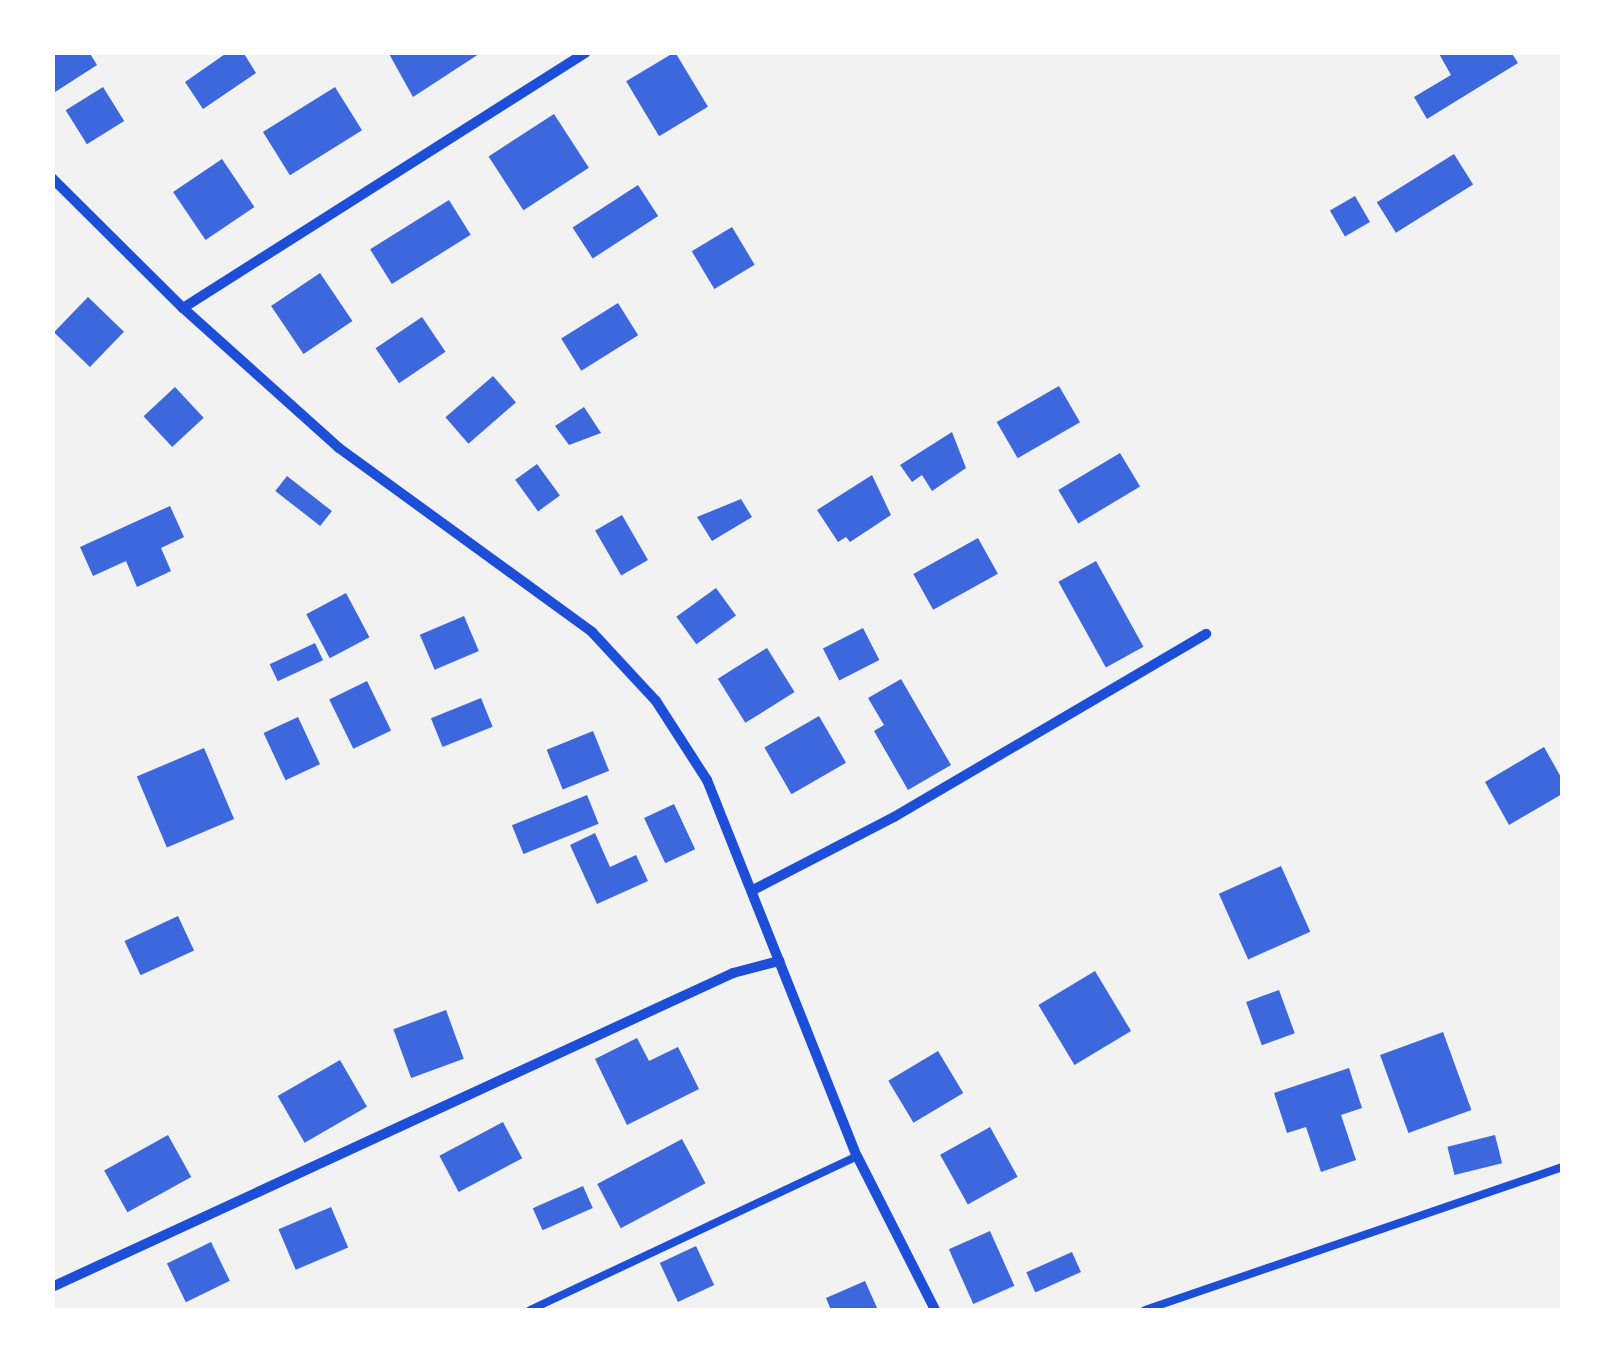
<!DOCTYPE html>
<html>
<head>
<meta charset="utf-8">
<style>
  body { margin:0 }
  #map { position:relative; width:1615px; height:1363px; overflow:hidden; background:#f2f2f2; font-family:Arial,sans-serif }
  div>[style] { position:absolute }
  .building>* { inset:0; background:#3d67dc; transform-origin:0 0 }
  .service>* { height:8px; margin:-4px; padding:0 4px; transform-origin:4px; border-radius:4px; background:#1d4ed8 }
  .minor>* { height:10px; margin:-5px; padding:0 5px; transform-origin:5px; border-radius:5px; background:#1d4ed8 }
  span { translate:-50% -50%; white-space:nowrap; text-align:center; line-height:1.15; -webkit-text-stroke:8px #fff; paint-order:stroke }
  .frame { position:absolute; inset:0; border:55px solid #fff; pointer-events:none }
</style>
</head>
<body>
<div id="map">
  <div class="building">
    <i style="clip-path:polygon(52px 52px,89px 52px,97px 65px,52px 94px)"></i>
    <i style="clip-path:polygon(228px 52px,243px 52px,256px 73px,203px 109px,185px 82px)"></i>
    <i style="clip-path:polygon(388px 52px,482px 52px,413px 97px)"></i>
    <i style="left:675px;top:52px;width:64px;height:57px;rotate:59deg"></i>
    <i style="clip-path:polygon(1438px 52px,1511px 52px,1518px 63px,1427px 119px,1414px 97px,1451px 75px)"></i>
    <i style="left:103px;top:87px;width:40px;height:44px;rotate:58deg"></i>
    <i style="left:335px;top:87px;width:51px;height:85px;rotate:58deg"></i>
    <i style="left:554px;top:114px;width:64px;height:78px;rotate:57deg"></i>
    <i style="left:1454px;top:154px;width:36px;height:91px;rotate:58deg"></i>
    <i style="left:222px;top:159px;width:58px;height:59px;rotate:56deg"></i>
    <i style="left:638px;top:185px;width:37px;height:78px;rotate:57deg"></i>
    <i style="left:1355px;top:196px;width:30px;height:29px;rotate:60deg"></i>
    <i style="left:449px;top:200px;width:41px;height:93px;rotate:58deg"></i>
    <i style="left:732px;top:227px;width:44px;height:47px;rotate:59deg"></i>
    <i style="left:320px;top:273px;width:58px;height:59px;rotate:56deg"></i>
    <i style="left:88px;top:297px;width:50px;height:49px;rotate:44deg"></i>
    <i style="left:618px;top:303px;width:38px;height:67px;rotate:58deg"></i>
    <i style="left:422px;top:317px;width:42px;height:56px;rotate:56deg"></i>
    <i style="left:493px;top:376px;width:35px;height:63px;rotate:49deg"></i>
    <i style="left:1059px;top:386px;width:42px;height:72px;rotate:60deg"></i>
    <i style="left:175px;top:387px;width:42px;height:43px;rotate:47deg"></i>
    <i style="clip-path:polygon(584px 407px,601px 433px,569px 445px,555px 426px)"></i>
    <i style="clip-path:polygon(952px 432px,966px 468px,932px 491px,922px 475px,912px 482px,900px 465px)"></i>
    <i style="left:1120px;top:453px;width:39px;height:72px;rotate:59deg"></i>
    <i style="left:537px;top:464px;width:39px;height:27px;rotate:54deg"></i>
    <i style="clip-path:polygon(872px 475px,891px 515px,850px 542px,846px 537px,838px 542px,817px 510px)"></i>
    <i style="left:287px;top:476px;width:57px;height:19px;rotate:38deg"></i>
    <i style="clip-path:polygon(741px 499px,752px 517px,712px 541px,697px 517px)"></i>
    <i style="clip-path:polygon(170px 506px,184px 537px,161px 548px,171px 571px,137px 587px,126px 561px,93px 576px,80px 547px)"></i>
    <i style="left:622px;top:515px;width:52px;height:31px;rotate:60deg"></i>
    <i style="left:978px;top:538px;width:41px;height:74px;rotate:61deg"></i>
    <i style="left:1096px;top:561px;width:98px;height:43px;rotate:61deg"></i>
    <i style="left:716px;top:588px;width:34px;height:49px;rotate:54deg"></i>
    <i style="left:346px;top:593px;width:50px;height:45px;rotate:62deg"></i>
    <i style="left:464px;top:616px;width:38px;height:48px;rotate:67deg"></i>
    <i style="left:863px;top:628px;width:36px;height:45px;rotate:63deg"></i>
    <i style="left:315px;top:643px;width:19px;height:50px;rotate:65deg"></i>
    <i style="left:767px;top:648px;width:52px;height:58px;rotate:58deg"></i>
    <i style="clip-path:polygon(901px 679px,951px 765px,908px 790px,874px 731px,884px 725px,868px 698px)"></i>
    <i style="left:367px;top:681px;width:55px;height:42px;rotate:64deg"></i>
    <i style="left:481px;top:698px;width:31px;height:54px;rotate:68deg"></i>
    <i style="left:819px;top:716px;width:54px;height:63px;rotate:60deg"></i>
    <i style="left:298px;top:717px;width:52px;height:38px;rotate:65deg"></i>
    <i style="left:593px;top:731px;width:43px;height:50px;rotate:68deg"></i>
    <i style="clip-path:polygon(1544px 747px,1562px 779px,1562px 794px,1509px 825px,1485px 782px)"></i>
    <i style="left:204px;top:748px;width:77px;height:73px;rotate:67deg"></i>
    <i style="left:587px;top:795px;width:31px;height:81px;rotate:68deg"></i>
    <i style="left:674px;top:804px;width:50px;height:33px;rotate:65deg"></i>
    <i style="clip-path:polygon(595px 833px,610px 867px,636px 855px,648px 881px,597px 904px,570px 845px)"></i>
    <i style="left:1281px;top:866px;width:72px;height:68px;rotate:66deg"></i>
    <i style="left:178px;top:916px;width:38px;height:59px;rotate:65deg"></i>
    <i style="left:1095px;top:971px;width:70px;height:66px;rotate:59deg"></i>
    <i style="left:1279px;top:990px;width:46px;height:35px;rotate:70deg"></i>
    <i style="left:446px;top:1010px;width:52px;height:56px;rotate:70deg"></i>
    <i style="left:1443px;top:1032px;width:83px;height:67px;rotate:70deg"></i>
    <i style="clip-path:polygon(637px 1038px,649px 1061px,678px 1047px,699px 1089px,627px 1125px,595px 1059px)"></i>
    <i style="left:938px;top:1051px;width:49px;height:58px;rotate:59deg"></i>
    <i style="left:340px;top:1060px;width:54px;height:72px;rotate:60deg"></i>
    <i style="clip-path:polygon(1349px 1068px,1362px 1108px,1341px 1115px,1356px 1160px,1321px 1172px,1306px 1127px,1287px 1133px,1274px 1093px)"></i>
    <i style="left:503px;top:1122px;width:41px;height:72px;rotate:62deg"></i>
    <i style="left:990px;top:1127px;width:57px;height:57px;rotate:61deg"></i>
    <i style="left:168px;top:1135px;width:48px;height:73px;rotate:61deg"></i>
    <i style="left:1495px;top:1135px;width:29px;height:49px;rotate:76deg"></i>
    <i style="left:682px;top:1139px;width:50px;height:96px;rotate:62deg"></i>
    <i style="left:583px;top:1186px;width:24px;height:55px;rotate:66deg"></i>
    <i style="left:331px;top:1207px;width:44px;height:57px;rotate:67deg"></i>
    <i style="left:990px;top:1231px;width:60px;height:45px;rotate:66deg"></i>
    <i style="left:211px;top:1242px;width:43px;height:49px;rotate:64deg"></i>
    <i style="left:696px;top:1246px;width:43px;height:40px;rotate:65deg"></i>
    <i style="left:1072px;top:1252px;width:22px;height:50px;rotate:66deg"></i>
    <i style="clip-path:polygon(865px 1281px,878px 1310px,831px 1310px,826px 1298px)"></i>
  </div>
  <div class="service">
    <i style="left:530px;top:1310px;width:361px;rotate:-25.2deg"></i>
    <i style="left:1145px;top:1310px;width:441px;rotate:-18.9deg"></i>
  </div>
  <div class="minor">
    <i style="left:52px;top:178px;width:185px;rotate:44.8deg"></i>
    <i style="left:183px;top:308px;width:210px;rotate:41.9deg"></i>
    <i style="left:339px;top:448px;width:313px;rotate:36deg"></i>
    <i style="left:592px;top:632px;width:94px;rotate:47.2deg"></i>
    <i style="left:656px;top:701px;width:94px;rotate:57.2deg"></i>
    <i style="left:707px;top:780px;width:405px;rotate:68.3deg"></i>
    <i style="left:857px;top:1156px;width:173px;rotate:63.1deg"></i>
    <i style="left:183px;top:308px;width:477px;rotate:-32.4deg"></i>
    <i style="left:753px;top:890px;width:159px;rotate:-27.4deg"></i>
    <i style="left:894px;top:817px;width:362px;rotate:-30.4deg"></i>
    <i style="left:52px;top:1287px;width:750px;rotate:-24.75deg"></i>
    <i style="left:733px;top:973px;width:48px;rotate:-14.6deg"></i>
  </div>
  <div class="frame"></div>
</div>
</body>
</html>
